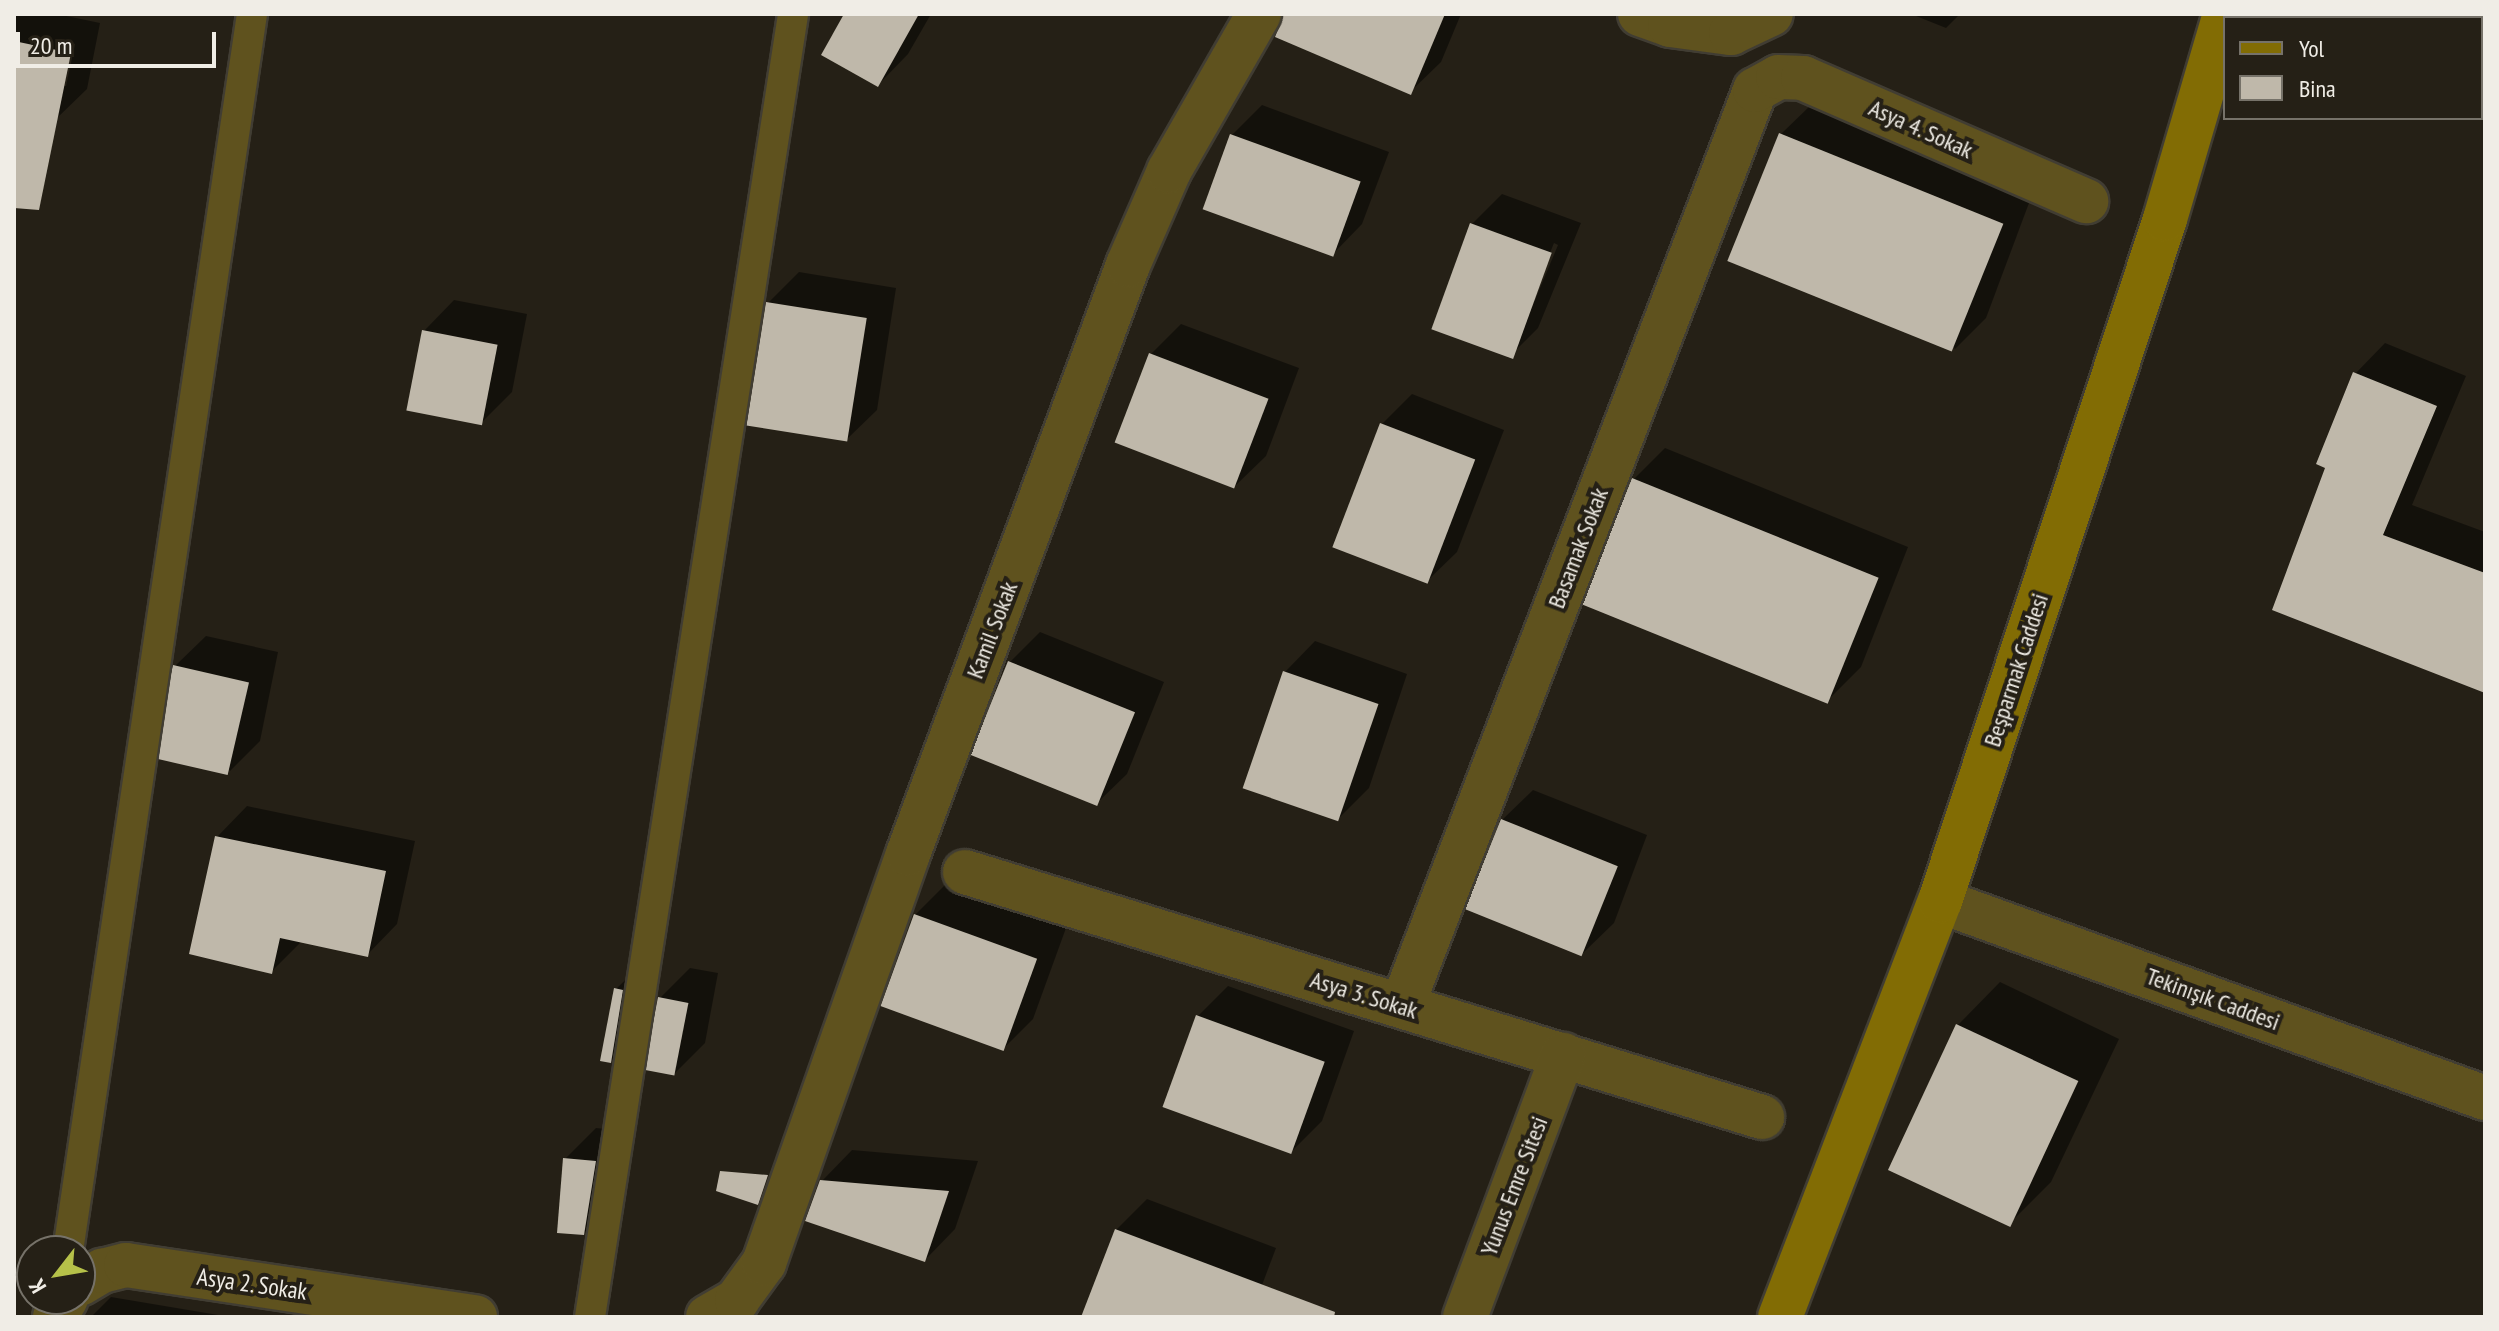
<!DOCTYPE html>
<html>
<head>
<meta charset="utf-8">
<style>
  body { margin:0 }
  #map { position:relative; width:2499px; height:1331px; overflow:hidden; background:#252016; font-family:"PT Sans Narrow",sans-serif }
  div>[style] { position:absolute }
  .shadow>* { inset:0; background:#0007 }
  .building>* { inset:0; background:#bfb8aa; transform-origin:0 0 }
  .roads { filter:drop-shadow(2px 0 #413d33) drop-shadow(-2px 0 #413d33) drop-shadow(0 2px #413d33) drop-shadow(0 -2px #413d33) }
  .lane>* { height:30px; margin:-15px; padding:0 15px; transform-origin:15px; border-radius:15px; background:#5f521e }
  .street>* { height:44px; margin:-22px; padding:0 22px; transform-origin:22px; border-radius:22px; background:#5f521e }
  .secondary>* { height:44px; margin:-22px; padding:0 22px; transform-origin:22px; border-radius:22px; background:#826c04 }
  span { translate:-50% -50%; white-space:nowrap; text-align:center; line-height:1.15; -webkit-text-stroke:8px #252016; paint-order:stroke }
  .street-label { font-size:24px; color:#f0ede6 }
  .frame { position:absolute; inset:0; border:16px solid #f0ede6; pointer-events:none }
  .legend { position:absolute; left:2223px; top:16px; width:260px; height:104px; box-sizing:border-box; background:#252016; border:2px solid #767269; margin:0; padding:10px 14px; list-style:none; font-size:24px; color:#f0ede6 }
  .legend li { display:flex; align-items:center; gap:16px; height:40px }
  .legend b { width:40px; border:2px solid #767269 }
  .north { position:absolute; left:16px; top:1235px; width:80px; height:80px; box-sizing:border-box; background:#252016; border:2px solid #767269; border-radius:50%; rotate:239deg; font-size:22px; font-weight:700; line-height:32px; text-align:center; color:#f0ede6 }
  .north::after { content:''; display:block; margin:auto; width:28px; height:36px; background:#b6c149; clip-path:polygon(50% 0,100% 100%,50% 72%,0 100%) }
  .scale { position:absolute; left:16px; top:32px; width:200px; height:36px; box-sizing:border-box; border:4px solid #f0ede6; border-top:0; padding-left:10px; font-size:24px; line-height:28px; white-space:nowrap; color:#f0ede6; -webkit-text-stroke:6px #252016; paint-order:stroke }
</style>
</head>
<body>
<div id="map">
  <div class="shadow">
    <i style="clip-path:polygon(evenodd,14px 14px,57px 14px,100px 23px,87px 89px,56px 119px,14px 110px,14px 14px,71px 43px,75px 44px,66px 86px,62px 86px,71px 43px)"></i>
    <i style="clip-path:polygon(847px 14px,931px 14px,908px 54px,878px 85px)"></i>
    <i style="clip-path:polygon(1306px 14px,1461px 14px,1441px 62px,1410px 92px)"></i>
    <i style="clip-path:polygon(1911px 14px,1960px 14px,1946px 28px)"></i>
    <i style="clip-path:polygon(1812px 104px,2032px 195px,1986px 318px,1955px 349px,1781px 134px)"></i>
    <i style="clip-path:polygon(1262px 105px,1389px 152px,1362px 224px,1332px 255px,1232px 135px)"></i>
    <i style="clip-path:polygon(evenodd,1502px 194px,1581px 223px,1538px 328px,1508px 358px,1472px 224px,1502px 194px,1554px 243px,1558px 245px,1525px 324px,1521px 324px,1554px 243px)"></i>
    <i style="clip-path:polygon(799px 272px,896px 288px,877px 410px,846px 440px,768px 303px)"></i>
    <i style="clip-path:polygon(454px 300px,527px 314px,512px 392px,482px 422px,424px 331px)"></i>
    <i style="clip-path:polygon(1181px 324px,1299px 368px,1266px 456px,1235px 486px,1151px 354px)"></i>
    <i style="clip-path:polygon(2385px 343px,2466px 376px,2412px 505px,2485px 532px,2485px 691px,2327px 466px,2355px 374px)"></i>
    <i style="clip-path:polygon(1412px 394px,1504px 430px,1457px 552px,1426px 582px,1382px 424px)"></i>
    <i style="clip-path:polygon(1665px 448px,1908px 547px,1861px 667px,1831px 697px,1586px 604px,1634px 479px)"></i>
    <i style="clip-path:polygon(1040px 632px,1164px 682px,1127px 774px,1096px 804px,1010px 662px)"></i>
    <i style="clip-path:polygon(206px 636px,278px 652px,260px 741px,230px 771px,175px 666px)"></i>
    <i style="clip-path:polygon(1315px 641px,1407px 674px,1369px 788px,1339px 818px,1285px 672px)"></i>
    <i style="clip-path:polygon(1533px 790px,1647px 835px,1614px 923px,1583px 953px,1502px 820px)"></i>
    <i style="clip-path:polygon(247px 806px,415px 841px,397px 924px,367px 955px,302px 941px,271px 972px,217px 837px)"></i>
    <i style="clip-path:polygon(946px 884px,1066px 928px,1033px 1019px,1003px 1049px,915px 915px)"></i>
    <i style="clip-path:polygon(647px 959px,641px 1030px,611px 1061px,616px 989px)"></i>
    <i style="clip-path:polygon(690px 968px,718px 973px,705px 1043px,674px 1074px,660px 998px)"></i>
    <i style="clip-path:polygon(2000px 982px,2119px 1039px,2051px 1182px,2008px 1225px,1958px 1025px)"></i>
    <i style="clip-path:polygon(1228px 986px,1354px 1031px,1322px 1121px,1292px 1151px,1198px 1016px)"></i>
    <i style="clip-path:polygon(596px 1128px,626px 1131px,614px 1203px,584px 1233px,565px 1159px)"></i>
    <i style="clip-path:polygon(852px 1150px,978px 1161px,955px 1229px,925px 1260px,822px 1181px)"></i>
    <i style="clip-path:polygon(1147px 1199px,1276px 1248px,1250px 1317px,1083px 1317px,1116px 1230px)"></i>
    <i style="clip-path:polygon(111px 1297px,230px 1317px,91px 1317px)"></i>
  </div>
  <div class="building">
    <i style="clip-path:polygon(844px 14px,919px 14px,878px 87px,821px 55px)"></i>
    <i style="clip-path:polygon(1284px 14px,1445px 14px,1411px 95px,1275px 37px)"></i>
    <i style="clip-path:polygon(14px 41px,71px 53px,39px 210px,14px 208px)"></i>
    <i style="left:1779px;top:133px;width:242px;height:138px;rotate:22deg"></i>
    <i style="left:1230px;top:134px;width:139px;height:80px;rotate:20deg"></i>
    <i style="left:1470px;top:223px;width:87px;height:113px;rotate:20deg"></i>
    <i style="left:766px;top:302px;width:102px;height:125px;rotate:9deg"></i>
    <i style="left:422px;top:330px;width:77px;height:82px;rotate:11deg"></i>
    <i style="left:1149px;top:353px;width:128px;height:96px;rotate:21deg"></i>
    <i style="clip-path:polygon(2353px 372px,2437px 406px,2383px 535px,2485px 573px,2485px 693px,2272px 610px,2325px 468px,2316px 464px)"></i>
    <i style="left:1380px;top:423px;width:102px;height:133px;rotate:21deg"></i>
    <i style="left:1632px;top:478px;width:266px;height:136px;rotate:22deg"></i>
    <i style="left:1008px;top:661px;width:137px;height:101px;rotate:22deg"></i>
    <i style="left:173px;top:665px;width:78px;height:95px;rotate:13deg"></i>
    <i style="left:1283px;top:671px;width:101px;height:124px;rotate:19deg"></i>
    <i style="left:1501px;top:819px;width:126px;height:97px;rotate:22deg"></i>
    <i style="clip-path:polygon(215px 836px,386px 871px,368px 957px,280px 938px,272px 974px,189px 954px)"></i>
    <i style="left:914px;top:914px;width:131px;height:98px;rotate:20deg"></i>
    <i style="clip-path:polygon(614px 988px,623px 990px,611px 1063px,600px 1061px)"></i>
    <i style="left:658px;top:997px;width:31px;height:74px;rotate:11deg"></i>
    <i style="left:1196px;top:1015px;width:137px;height:98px;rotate:20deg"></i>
    <i style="left:1956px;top:1024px;width:135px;height:161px;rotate:25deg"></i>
    <i style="clip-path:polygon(563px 1158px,596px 1161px,584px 1235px,557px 1233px)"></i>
    <i style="clip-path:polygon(720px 1171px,768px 1175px,758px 1205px,716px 1191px)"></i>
    <i style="clip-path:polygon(820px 1180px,949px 1191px,925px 1262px,805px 1221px)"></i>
    <i style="clip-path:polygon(1115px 1229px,1335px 1312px,1334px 1317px,1081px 1317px)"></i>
  </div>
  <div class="roads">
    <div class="lane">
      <i style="left:68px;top:1251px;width:1251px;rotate:-81.54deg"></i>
      <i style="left:590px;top:1317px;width:1319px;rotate:-81.14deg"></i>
    </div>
    <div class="street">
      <i style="left:1640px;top:14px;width:32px;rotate:20deg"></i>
      <i style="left:1670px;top:25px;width:62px;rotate:7.5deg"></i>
      <i style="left:1731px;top:33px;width:44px;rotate:-25.4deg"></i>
      <i style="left:965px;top:872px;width:834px;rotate:17.09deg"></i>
      <i style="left:1940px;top:901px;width:580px;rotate:19.87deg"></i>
      <i style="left:1402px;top:1006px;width:982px;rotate:-68.92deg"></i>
      <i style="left:1755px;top:90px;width:26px;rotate:-29deg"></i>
      <i style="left:1778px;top:77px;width:25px;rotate:2deg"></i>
      <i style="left:1803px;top:78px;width:309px;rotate:23.5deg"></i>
      <i style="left:80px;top:1284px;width:26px;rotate:-31deg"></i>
      <i style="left:102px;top:1271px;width:25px;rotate:-14deg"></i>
      <i style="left:126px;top:1265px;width:353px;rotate:8.5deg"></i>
      <i style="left:55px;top:1317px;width:21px;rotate:-59deg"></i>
      <i style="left:708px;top:1317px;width:34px;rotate:-30deg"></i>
      <i style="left:737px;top:1300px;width:46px;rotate:-53.9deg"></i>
      <i style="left:764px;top:1263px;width:434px;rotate:-70.6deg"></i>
      <i style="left:908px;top:854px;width:629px;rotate:-69.52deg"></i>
      <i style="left:1128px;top:265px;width:103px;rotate:-66.4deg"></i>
      <i style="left:1169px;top:171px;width:181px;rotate:-60.2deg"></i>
      <i style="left:1465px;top:1317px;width:280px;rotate:-69.5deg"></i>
    </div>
    <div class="secondary">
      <i style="left:1780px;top:1317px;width:446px;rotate:-69deg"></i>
      <i style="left:1940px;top:901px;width:718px;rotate:-71.74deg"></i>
      <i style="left:2165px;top:219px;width:214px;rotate:-73.7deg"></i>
    </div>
  </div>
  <div class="street-label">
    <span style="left:1921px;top:129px;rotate:24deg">Asya 4. Sokak</span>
    <span style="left:1578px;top:548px;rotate:-69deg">Basamak Sokak</span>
    <span style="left:992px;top:630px;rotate:-69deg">Kamil Sokak</span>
    <span style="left:2016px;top:670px;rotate:-72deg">Beşparmak Caddesi</span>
    <span style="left:1364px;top:995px;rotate:17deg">Asya 3. Sokak</span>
    <span style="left:2213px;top:999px;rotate:20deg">Tekinışık Caddesi</span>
    <span style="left:1514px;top:1186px;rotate:-69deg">Yunus Emre Sitesi</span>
    <span style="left:252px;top:1284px;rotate:8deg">Asya 2. Sokak</span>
  </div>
  <div class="frame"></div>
  <ul class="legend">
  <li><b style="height:10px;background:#826c04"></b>Yol</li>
  <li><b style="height:22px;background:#bfb8aa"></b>Bina</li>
  </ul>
  <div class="north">K</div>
  <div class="scale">20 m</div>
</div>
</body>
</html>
